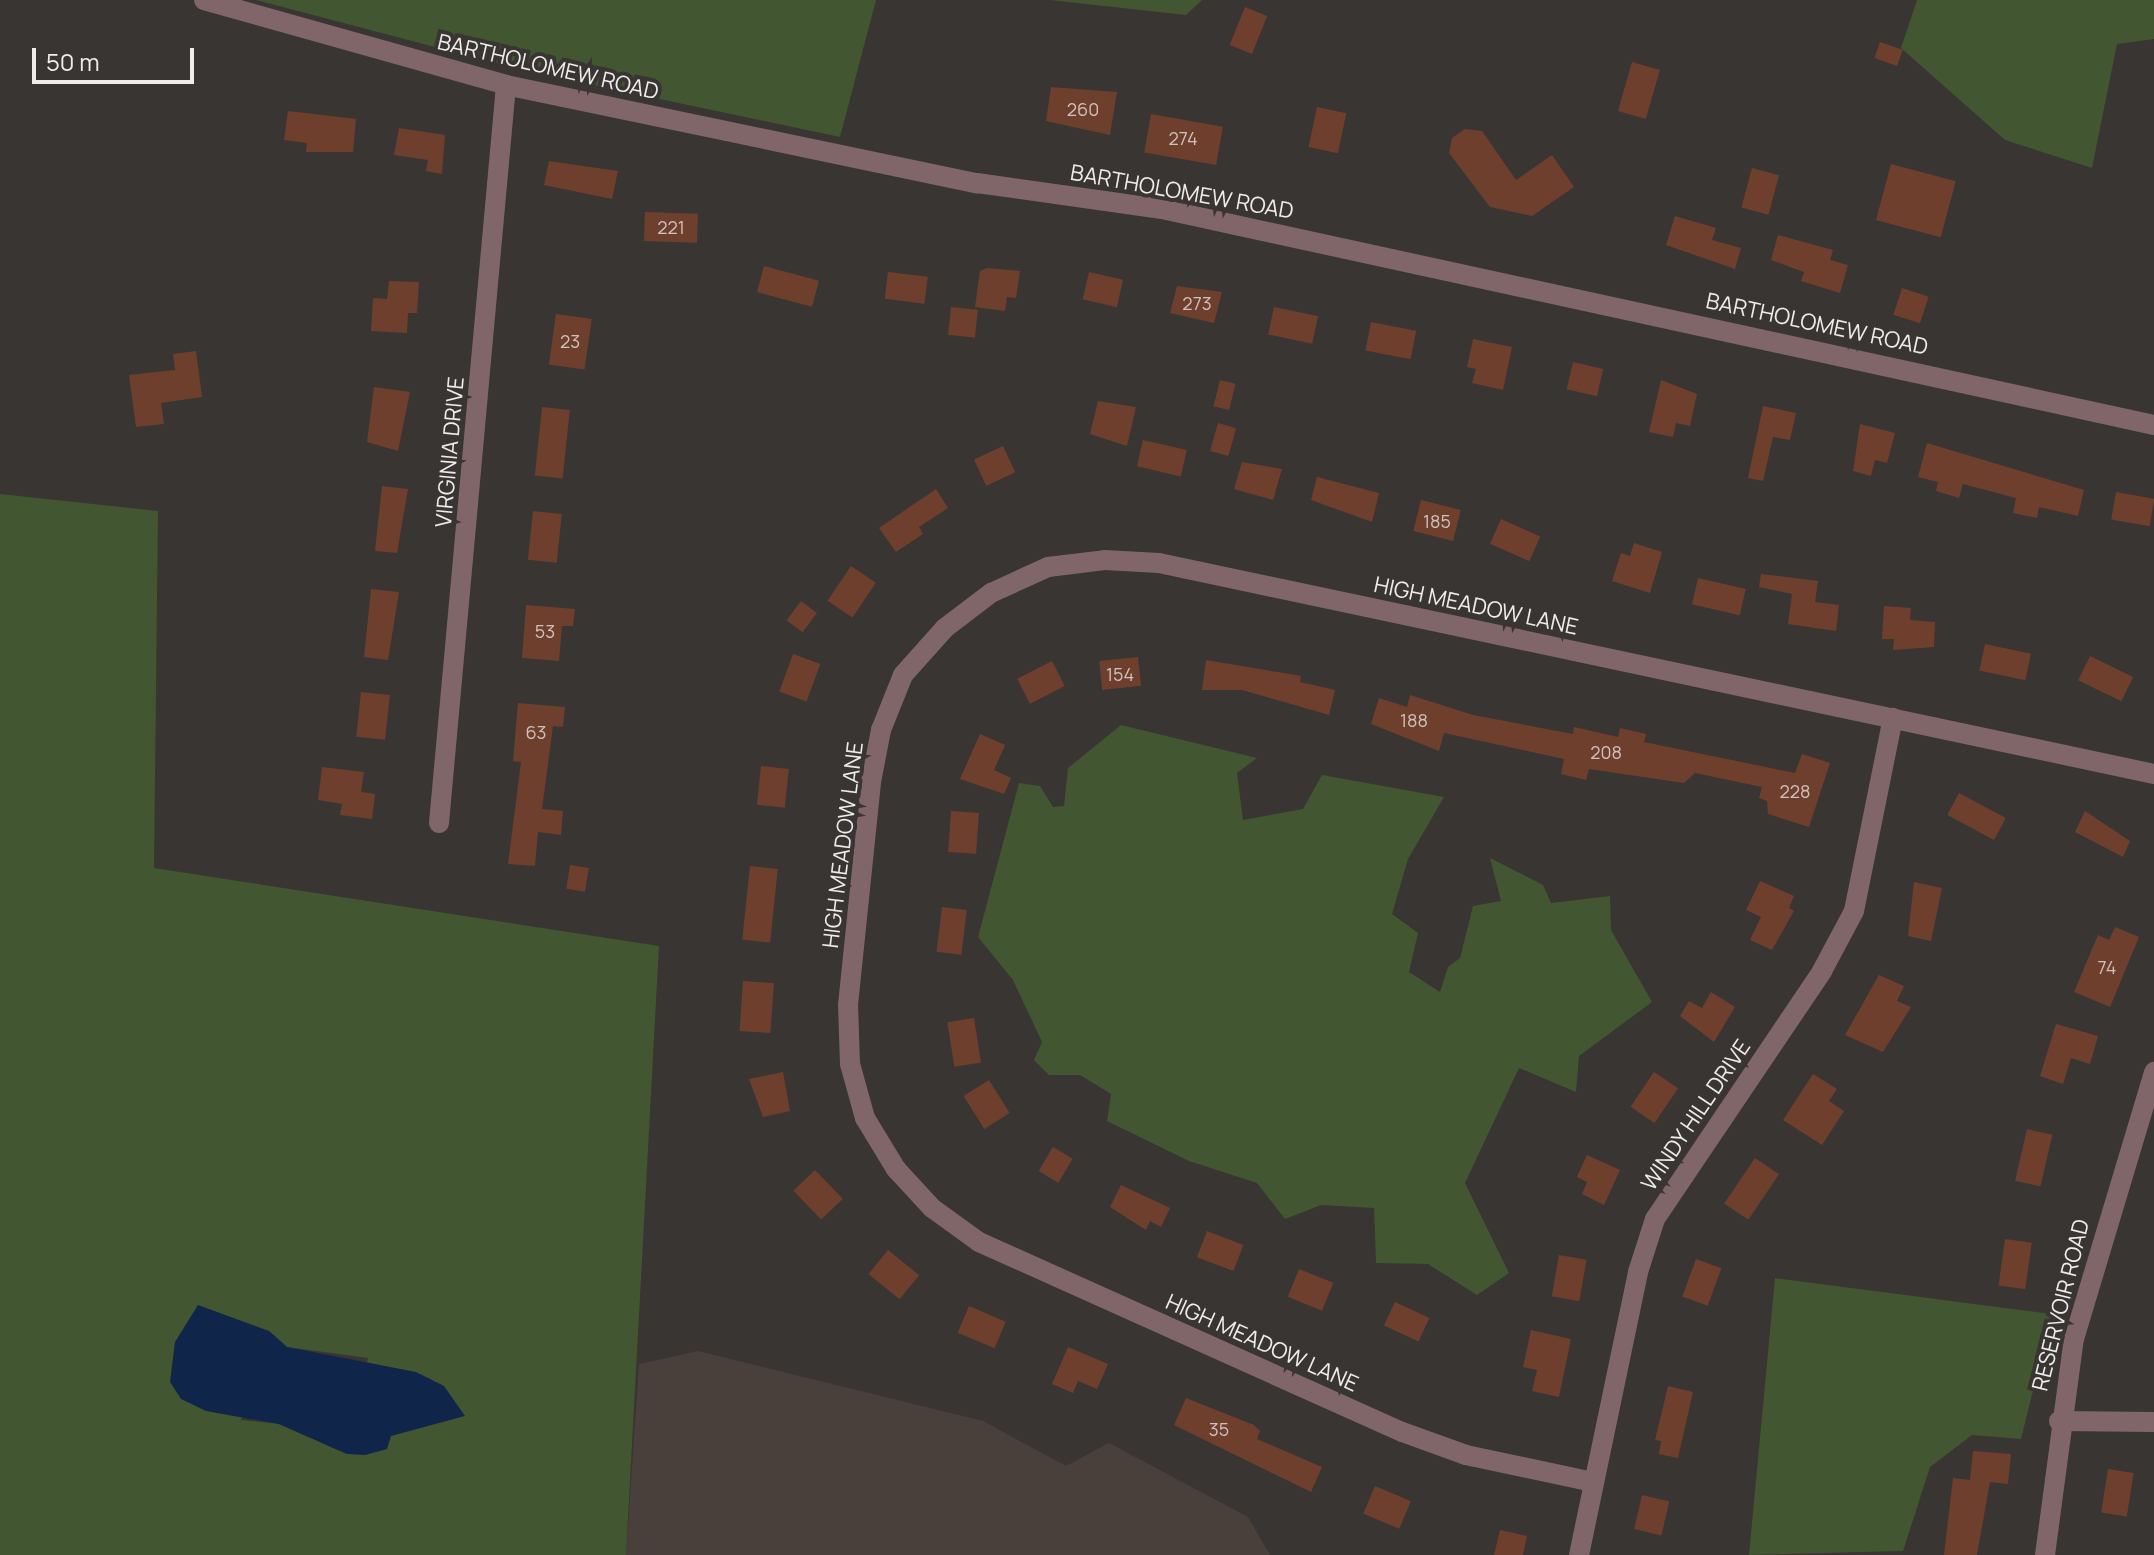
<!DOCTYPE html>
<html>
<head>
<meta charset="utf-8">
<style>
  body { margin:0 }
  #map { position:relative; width:2154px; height:1555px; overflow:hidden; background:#393533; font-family:Manrope,sans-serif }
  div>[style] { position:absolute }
  .built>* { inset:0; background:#493f3b }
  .green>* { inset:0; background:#425631 }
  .water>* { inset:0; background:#10254a }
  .building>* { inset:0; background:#6f3f2d; transform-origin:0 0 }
  .minor>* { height:20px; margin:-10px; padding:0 10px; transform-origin:10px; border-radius:10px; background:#806669 }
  span { translate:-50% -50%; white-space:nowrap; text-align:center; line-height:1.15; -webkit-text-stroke:8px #393533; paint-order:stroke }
  .number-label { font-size:18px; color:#cfc1bc }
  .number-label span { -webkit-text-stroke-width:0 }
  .street-label { font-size:22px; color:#efeceb }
  .scale { position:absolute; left:32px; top:48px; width:162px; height:36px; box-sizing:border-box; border:4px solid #efeceb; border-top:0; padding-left:10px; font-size:24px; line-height:28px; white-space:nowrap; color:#efeceb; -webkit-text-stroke:6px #393533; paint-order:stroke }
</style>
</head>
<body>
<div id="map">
  <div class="built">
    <i style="clip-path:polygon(698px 1351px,983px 1421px,1066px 1466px,1109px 1443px,1248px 1517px,1270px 1555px,626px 1555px,639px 1364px)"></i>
  </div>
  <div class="green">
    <i style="clip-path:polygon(256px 0,876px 0,840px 137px,522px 70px)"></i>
    <i style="clip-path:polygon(1050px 0,1202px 0,1186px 15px)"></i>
    <i style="clip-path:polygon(1917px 0,2154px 0,2154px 39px,2117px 44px,2092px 168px,2005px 140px,1901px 48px)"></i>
    <i style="clip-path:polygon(evenodd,0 494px,158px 511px,154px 868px,659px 946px,626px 1555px,0 1555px,0 494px,269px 1331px,287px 1347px,368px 1358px,347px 1454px,279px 1424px,241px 1420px,269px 1331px)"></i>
    <i style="clip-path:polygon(1121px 725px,1257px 758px,1237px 773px,1243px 820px,1303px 809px,1322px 775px,1444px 797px,1408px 859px,1392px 914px,1418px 933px,1409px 972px,1440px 992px,1448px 967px,1460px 958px,1473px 906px,1501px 901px,1490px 858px,1543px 885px,1551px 903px,1610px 896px,1611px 930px,1652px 1002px,1579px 1056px,1576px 1092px,1519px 1068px,1465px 1183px,1509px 1273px,1477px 1295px,1428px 1264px,1376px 1263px,1374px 1208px,1321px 1205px,1285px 1219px,1257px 1183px,1189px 1161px,1107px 1121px,1111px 1094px,1080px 1075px,1049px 1075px,1034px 1060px,1042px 1042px,1013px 980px,978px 937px,1019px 783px,1040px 786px,1053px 807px,1064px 806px,1068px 768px)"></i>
    <i style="clip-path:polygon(1775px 1278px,2052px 1314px,2021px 1439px,1972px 1435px,1930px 1467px,1903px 1551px,1749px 1555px)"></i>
  </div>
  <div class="water">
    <i style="clip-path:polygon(198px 1305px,269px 1331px,287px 1347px,416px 1372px,444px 1386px,465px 1416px,391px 1436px,387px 1449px,365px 1455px,347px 1454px,279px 1424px,206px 1411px,181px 1399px,170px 1382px,175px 1342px)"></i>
  </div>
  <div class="building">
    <i style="left:1245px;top:7px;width:24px;height:41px;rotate:22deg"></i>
    <i style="left:1880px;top:42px;width:24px;height:17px;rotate:19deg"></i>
    <i style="left:1632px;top:62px;width:29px;height:51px;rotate:16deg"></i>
    <i style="clip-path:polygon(1051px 87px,1117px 92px,1110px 135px,1046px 121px)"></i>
    <i style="left:1317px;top:107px;width:30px;height:41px;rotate:12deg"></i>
    <i style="clip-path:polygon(288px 111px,356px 119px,353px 152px,306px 152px,307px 143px,284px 140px)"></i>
    <i style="left:1151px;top:114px;width:73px;height:39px;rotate:10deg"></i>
    <i style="clip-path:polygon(399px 128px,445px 135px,442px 174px,426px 171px,428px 160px,394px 155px)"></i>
    <i style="clip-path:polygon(1465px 129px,1482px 131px,1516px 180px,1552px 155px,1574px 187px,1532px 216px,1490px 207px,1449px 153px,1452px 138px)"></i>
    <i style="clip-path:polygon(549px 161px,618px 171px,612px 199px,544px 185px)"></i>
    <i style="left:1891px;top:164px;width:67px;height:58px;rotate:15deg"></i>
    <i style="left:1752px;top:168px;width:28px;height:41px;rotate:15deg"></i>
    <i style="left:645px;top:212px;width:53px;height:29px;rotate:2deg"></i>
    <i style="clip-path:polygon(1675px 216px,1716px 228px,1712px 240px,1741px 248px,1735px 269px,1666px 245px)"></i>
    <i style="clip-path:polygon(1778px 235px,1833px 250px,1830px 260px,1848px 265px,1840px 293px,1801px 281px,1804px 272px,1771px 260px)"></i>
    <i style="left:764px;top:266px;width:57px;height:27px;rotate:15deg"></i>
    <i style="clip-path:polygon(987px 268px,1020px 271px,1016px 298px,1007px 297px,1005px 311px,975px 307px,980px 271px)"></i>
    <i style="left:888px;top:272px;width:40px;height:27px;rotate:7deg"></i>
    <i style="left:1089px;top:272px;width:35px;height:28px;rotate:13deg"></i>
    <i style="clip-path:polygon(389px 281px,419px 282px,417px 313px,408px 313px,407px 333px,371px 331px,373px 298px,387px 299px)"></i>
    <i style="clip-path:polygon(1177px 286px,1222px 292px,1214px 323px,1170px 313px)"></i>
    <i style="left:1902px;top:288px;width:28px;height:28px;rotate:18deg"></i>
    <i style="left:951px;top:307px;width:27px;height:28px;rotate:6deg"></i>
    <i style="left:1274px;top:307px;width:45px;height:28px;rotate:12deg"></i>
    <i style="left:556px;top:314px;width:36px;height:51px;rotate:8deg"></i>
    <i style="left:1371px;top:322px;width:46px;height:29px;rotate:11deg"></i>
    <i style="clip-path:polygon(1473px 339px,1512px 347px,1503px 390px,1472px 383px,1476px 369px,1467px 367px)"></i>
    <i style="clip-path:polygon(196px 351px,202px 397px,161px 403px,164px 424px,136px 427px,129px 375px,175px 370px,173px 354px)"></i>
    <i style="left:1573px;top:362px;width:31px;height:28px;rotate:13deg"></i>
    <i style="left:1220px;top:380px;width:16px;height:27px;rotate:14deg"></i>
    <i style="clip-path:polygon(1661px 380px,1697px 394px,1690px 426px,1676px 423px,1673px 437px,1649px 432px)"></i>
    <i style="clip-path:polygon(374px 387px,410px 392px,398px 451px,367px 442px)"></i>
    <i style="clip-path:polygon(1098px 401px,1136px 407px,1127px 446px,1090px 434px)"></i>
    <i style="clip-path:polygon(1763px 406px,1796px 413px,1790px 440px,1773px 437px,1763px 481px,1748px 478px)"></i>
    <i style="left:542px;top:407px;width:28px;height:69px;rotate:6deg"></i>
    <i style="left:1218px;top:423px;width:19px;height:29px;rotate:16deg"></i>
    <i style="clip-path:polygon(1860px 424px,1895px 433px,1887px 463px,1875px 460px,1871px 476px,1853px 471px)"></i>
    <i style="left:1143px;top:440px;width:45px;height:27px;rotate:13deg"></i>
    <i style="clip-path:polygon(1927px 443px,2084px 490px,2078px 516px,2039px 507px,2037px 518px,2013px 513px,2016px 498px,1963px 484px,1959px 498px,1936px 491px,1938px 482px,1918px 477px)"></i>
    <i style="left:1003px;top:446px;width:29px;height:32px;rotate:65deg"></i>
    <i style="clip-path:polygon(1242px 462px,1282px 469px,1273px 500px,1234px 489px)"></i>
    <i style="clip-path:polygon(1317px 477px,1379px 493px,1372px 522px,1311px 500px)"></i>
    <i style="clip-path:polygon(382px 486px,408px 489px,397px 553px,375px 551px)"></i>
    <i style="clip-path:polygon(936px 489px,948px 508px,919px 527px,923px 534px,896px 552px,879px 528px)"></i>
    <i style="left:2116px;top:492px;width:39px;height:28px;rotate:10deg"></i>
    <i style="left:1421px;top:500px;width:41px;height:32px;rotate:14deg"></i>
    <i style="left:533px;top:511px;width:29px;height:49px;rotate:6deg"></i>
    <i style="left:1501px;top:519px;width:43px;height:27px;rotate:24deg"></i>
    <i style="clip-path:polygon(1634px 543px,1662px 552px,1650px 593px,1612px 581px,1621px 553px,1630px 556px)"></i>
    <i style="left:851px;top:566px;width:30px;height:42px;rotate:34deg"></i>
    <i style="clip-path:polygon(1761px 574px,1818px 581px,1815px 602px,1839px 605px,1836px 631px,1788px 624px,1792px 594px,1759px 587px)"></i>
    <i style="left:1698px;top:578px;width:49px;height:27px;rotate:13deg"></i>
    <i style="clip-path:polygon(371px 589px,399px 592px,388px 660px,364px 657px)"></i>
    <i style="left:801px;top:601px;width:20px;height:24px;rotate:37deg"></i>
    <i style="clip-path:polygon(526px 605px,575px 609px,573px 626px,562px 626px,559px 661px,522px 658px)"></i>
    <i style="clip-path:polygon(1884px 606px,1911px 608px,1910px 620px,1935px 622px,1934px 647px,1893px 650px,1894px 639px,1882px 639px)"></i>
    <i style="left:1985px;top:644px;width:47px;height:27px;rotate:12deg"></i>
    <i style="left:793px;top:654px;width:29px;height:40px;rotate:20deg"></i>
    <i style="left:2090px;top:656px;width:48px;height:27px;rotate:26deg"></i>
    <i style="left:1138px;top:657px;width:29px;height:39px;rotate:84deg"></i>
    <i style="clip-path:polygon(1206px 660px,1301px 676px,1300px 682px,1335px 690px,1329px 715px,1242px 690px,1202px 690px)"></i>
    <i style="left:1052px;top:661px;width:28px;height:39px;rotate:63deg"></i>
    <i style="left:361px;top:692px;width:29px;height:45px;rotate:6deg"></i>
    <i style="clip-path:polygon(1410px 695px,1473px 715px,1573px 734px,1574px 727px,1618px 737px,1620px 728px,1646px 734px,1644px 742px,1795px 773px,1802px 754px,1830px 763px,1809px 827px,1768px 814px,1767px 801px,1759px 798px,1762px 787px,1695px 773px,1684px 783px,1589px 769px,1586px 780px,1561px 774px,1564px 759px,1444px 733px,1439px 751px,1371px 724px,1379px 698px,1407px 707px)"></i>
    <i style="clip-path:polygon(518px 703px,565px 707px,563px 727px,553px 726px,542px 809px,563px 811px,561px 835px,538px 832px,535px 866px,508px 864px,521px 762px,513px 761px)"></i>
    <i style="clip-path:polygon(980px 734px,1005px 745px,994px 770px,1011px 778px,1004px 794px,960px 779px)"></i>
    <i style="left:761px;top:766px;width:28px;height:39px;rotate:6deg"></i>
    <i style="clip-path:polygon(322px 767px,364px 772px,361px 792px,375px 794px,372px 819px,340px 815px,342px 804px,318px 800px)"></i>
    <i style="left:1959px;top:793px;width:53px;height:25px;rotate:28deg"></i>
    <i style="left:951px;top:811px;width:28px;height:41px;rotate:4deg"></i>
    <i style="clip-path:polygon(2085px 811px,2130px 841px,2123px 857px,2075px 832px)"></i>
    <i style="left:570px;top:865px;width:19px;height:24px;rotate:9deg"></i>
    <i style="left:750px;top:866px;width:28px;height:74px;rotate:6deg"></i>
    <i style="clip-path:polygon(1760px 881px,1794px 896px,1789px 908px,1794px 911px,1772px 950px,1750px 940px,1761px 917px,1746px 910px)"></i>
    <i style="clip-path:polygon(1914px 882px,1942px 888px,1931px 941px,1908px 936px)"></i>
    <i style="left:942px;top:907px;width:25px;height:45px;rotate:7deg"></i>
    <i style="clip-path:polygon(2115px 927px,2139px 937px,2110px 1007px,2074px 992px,2098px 935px,2109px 940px)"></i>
    <i style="clip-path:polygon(1879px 975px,1904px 986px,1897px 1001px,1911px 1007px,1883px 1052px,1845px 1035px)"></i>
    <i style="left:743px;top:981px;width:31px;height:50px;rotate:4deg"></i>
    <i style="clip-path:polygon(1711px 992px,1735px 1007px,1714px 1042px,1680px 1016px,1689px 1001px,1702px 1008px)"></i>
    <i style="left:974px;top:1018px;width:45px;height:27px;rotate:81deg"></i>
    <i style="clip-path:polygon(2056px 1024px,2098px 1036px,2090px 1064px,2071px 1058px,2063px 1084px,2040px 1076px)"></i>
    <i style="clip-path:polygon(783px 1072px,790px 1111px,763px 1117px,749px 1079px)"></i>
    <i style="left:1654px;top:1072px;width:29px;height:42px;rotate:34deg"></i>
    <i style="clip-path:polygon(1813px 1074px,1837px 1089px,1829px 1101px,1844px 1111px,1822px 1145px,1783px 1120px)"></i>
    <i style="left:989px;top:1080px;width:39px;height:30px;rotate:58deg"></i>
    <i style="left:2027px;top:1129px;width:26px;height:53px;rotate:13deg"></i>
    <i style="left:1053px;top:1147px;width:23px;height:28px;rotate:31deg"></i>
    <i style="clip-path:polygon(1587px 1155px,1620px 1170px,1604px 1205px,1582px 1194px,1587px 1182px,1577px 1177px)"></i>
    <i style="left:1755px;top:1158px;width:29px;height:55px;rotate:34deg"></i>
    <i style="left:815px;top:1170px;width:40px;height:30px;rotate:46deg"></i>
    <i style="clip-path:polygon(1121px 1185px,1170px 1208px,1161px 1227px,1150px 1221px,1146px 1230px,1110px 1207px)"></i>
    <i style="left:1207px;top:1231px;width:39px;height:28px;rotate:21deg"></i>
    <i style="left:2005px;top:1239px;width:27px;height:47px;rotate:8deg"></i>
    <i style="left:888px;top:1250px;width:40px;height:31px;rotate:39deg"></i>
    <i style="left:1559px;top:1255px;width:28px;height:42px;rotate:10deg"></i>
    <i style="left:1696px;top:1259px;width:27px;height:40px;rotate:20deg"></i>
    <i style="left:1299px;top:1269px;width:37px;height:30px;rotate:22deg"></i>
    <i style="left:1395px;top:1302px;width:38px;height:26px;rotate:25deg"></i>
    <i style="left:969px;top:1306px;width:40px;height:29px;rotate:23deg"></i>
    <i style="clip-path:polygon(1531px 1330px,1571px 1339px,1559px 1397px,1532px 1391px,1537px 1370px,1523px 1367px)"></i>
    <i style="clip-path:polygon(1068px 1347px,1108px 1364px,1097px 1389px,1078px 1381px,1073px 1393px,1052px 1384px)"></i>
    <i style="clip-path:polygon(1668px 1386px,1693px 1392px,1678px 1458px,1659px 1454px,1661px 1441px,1655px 1440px)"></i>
    <i style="clip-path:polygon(1186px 1398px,1254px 1425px,1260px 1431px,1257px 1439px,1322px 1467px,1311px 1492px,1174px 1425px)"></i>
    <i style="clip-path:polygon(1973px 1451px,2011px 1454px,2008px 1484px,1990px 1482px,1977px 1555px,1944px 1555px,1953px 1478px,1970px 1480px)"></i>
    <i style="left:2108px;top:1469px;width:26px;height:44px;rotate:9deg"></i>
    <i style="left:1375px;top:1486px;width:39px;height:30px;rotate:23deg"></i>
    <i style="left:1642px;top:1495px;width:28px;height:35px;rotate:13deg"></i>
    <i style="clip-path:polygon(1500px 1530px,1527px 1536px,1523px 1555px,1494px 1555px)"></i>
  </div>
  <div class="minor">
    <i style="left:204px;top:0;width:314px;rotate:15.7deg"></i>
    <i style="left:506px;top:85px;width:481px;rotate:11.8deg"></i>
    <i style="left:977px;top:183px;width:187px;rotate:8deg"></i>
    <i style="left:1162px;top:209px;width:1015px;rotate:12.28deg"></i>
    <i style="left:439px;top:823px;width:741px;rotate:-84.81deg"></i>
    <i style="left:2059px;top:1421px;width:95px;rotate:0.6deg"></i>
    <i style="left:1593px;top:1482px;width:130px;rotate:-168deg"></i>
    <i style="left:1466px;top:1455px;width:68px;rotate:-160.2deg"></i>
    <i style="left:1402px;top:1432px;width:464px;rotate:-155.8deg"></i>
    <i style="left:979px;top:1242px;width:58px;rotate:-144.1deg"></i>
    <i style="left:932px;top:1208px;width:53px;rotate:-132.7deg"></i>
    <i style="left:896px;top:1169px;width:60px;rotate:-121.3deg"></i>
    <i style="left:865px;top:1118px;width:56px;rotate:-105.5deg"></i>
    <i style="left:850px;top:1064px;width:59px;rotate:-91.9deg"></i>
    <i style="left:848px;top:1005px;width:224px;rotate:-84.1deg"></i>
    <i style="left:871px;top:782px;width:53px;rotate:-79.1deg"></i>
    <i style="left:881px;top:730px;width:59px;rotate:-68.2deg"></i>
    <i style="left:903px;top:675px;width:63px;rotate:-48.2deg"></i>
    <i style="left:945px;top:628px;width:58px;rotate:-37.3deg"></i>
    <i style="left:991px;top:593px;width:63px;rotate:-24.5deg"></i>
    <i style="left:1048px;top:567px;width:57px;rotate:-7deg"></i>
    <i style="left:1105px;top:560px;width:54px;rotate:3.2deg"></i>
    <i style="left:1159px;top:563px;width:1017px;rotate:11.97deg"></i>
    <i style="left:1579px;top:1555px;width:289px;rotate:-78.2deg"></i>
    <i style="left:1638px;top:1272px;width:56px;rotate:-72.2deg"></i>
    <i style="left:1655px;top:1219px;width:299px;rotate:-56deg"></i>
    <i style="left:1822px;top:971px;width:68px;rotate:-61.9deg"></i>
    <i style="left:1854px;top:911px;width:197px;rotate:-78.6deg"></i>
    <i style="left:2045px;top:1555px;width:218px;rotate:-82.4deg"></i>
    <i style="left:2074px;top:1339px;width:279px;rotate:-73.3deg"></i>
  </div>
  <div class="number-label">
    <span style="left:1083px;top:109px">260</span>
    <span style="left:1183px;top:138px">274</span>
    <span style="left:671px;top:227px">221</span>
    <span style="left:1197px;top:303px">273</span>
    <span style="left:570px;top:341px">23</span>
    <span style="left:1437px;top:521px">185</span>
    <span style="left:545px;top:631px">53</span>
    <span style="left:1120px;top:674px">154</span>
    <span style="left:1414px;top:720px">188</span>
    <span style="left:536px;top:732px">63</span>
    <span style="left:1606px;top:752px">208</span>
    <span style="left:1795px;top:791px">228</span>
    <span style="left:2107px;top:967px">74</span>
    <span style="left:1219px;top:1429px">35</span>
  </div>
  <div class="street-label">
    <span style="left:548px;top:67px;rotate:13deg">BARTHOLOMEW ROAD</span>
    <span style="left:1182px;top:192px;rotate:10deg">BARTHOLOMEW ROAD</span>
    <span style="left:1817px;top:324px;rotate:12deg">BARTHOLOMEW ROAD</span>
    <span style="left:450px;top:452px;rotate:-85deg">VIRGINIA DRIVE</span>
    <span style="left:1476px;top:606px;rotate:12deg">HIGH MEADOW LANE</span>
    <span style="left:843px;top:845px;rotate:-83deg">HIGH MEADOW LANE</span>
    <span style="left:1696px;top:1115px;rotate:-56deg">WINDY HILL DRIVE</span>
    <span style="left:2061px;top:1305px;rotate:-76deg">RESERVOIR ROAD</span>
    <span style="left:1262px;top:1343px;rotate:24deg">HIGH MEADOW LANE</span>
  </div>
  <div class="scale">50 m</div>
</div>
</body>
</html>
